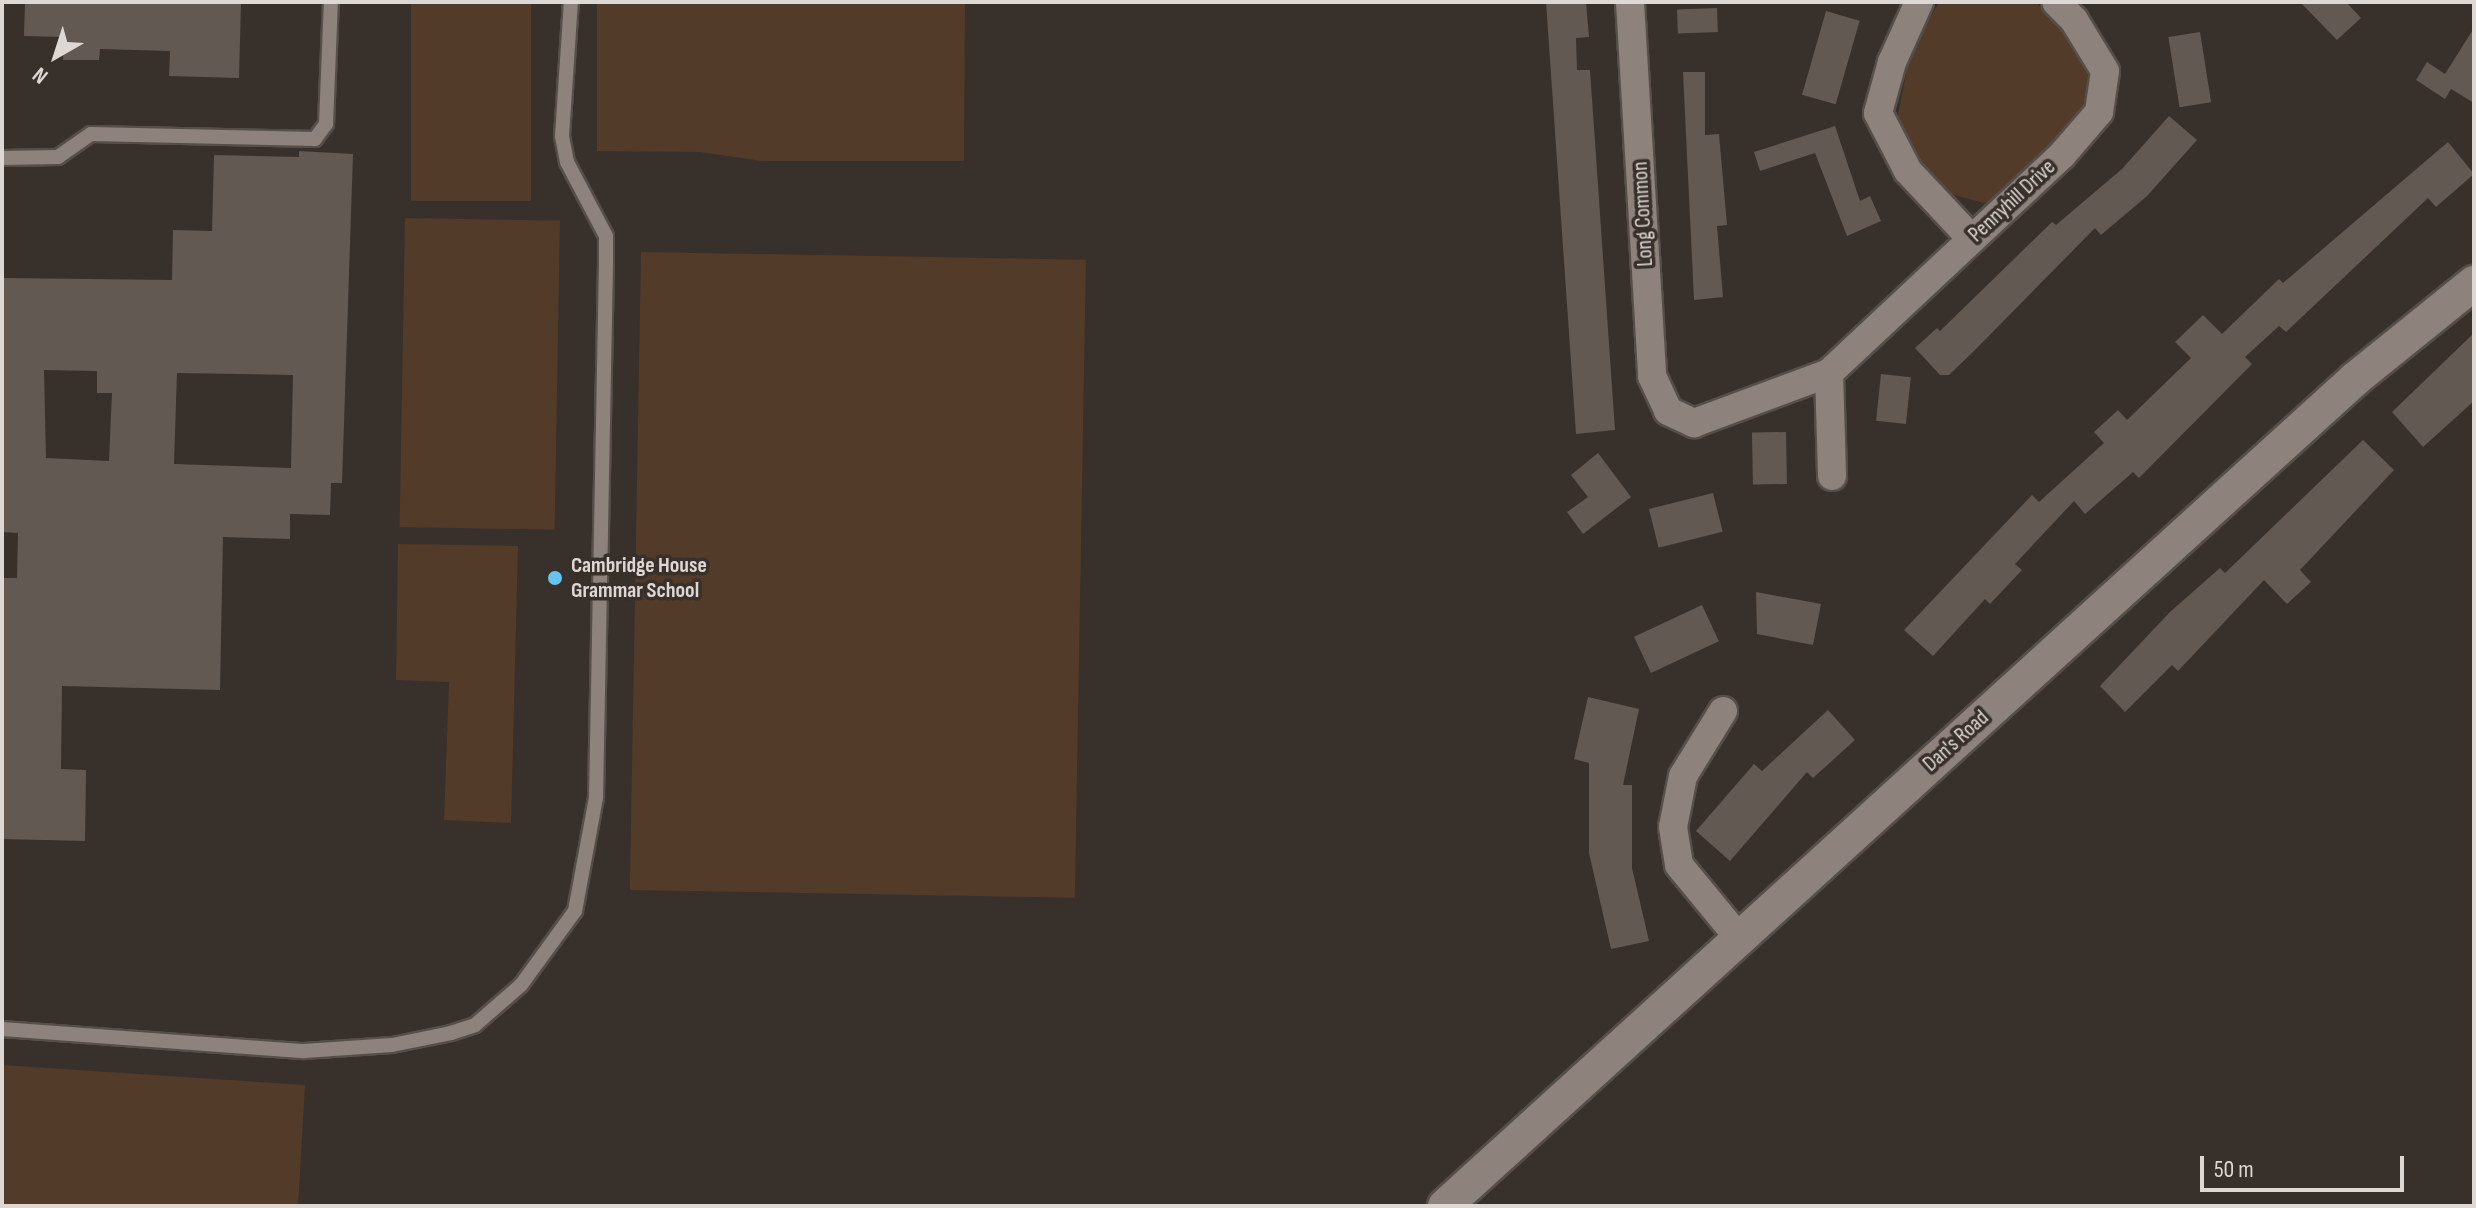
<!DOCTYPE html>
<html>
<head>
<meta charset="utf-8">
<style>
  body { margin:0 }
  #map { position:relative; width:2476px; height:1208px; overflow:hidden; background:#38302a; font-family:"Sofia Sans Condensed",sans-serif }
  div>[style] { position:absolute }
  .green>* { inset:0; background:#533b29; transform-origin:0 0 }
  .building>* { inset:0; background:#625953; transform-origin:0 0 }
  .roads { filter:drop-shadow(2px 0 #554e49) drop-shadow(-2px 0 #554e49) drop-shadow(0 2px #554e49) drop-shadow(0 -2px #554e49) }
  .service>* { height:14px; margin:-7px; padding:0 7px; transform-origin:7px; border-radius:7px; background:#8d837c }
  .minor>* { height:28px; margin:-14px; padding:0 14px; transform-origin:14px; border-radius:14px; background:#8d837c }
  .tertiary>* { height:34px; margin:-17px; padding:0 17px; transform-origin:17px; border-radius:17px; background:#8d837c }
  .dots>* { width:22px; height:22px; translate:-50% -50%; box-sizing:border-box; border:4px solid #38302a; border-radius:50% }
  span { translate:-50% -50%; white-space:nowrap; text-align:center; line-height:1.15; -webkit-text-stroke:7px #38302a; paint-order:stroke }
  .street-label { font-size:22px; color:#ded8d4 }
  .poi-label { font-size:22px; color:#ded8d4; font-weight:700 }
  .left { translate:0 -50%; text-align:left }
  .frame { position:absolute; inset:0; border:4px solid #ded8d4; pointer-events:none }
  .north { position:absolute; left:16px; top:16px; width:80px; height:80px; -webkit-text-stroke:6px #38302a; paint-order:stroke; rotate:219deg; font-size:22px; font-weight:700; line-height:32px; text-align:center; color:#ded8d4 }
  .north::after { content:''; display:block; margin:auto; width:28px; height:36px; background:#ded8d4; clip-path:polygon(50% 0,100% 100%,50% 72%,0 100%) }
  .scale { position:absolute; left:2200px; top:1156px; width:204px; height:36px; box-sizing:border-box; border:4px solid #ded8d4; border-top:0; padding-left:10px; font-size:24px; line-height:28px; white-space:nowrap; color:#ded8d4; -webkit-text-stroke:6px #38302a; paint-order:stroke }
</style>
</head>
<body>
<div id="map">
  <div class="green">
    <i style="left:411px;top:2px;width:120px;height:199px"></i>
    <i style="clip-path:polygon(597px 2px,965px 2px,964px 161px,762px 161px,700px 152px,597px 151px)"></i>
    <i style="clip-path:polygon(1939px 2px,2036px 2px,2076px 43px,2085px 62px,2089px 84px,2078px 123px,1998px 200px,1984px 203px,1951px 194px,1912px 154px,1901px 132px,1898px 115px,1910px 54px)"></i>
    <i style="left:405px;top:218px;width:155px;height:309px;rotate:1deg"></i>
    <i style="left:641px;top:252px;width:445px;height:638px;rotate:1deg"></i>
    <i style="clip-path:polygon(398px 544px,518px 546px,511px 823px,444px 820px,449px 682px,396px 680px)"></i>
    <i style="clip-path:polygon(2px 1065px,305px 1085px,298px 1206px,2px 1206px)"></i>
  </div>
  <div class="building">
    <i style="clip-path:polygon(25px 2px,241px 2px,239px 78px,169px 76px,170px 51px,100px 49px,99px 60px,63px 60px,64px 37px,24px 36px)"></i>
    <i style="clip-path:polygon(1546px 2px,1586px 2px,1589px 37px,1576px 38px,1577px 70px,1590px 70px,1615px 430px,1576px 434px)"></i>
    <i style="clip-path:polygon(2300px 2px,2346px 2px,2361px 18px,2337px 40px)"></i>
    <i style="left:1717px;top:8px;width:24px;height:40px;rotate:88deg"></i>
    <i style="left:1826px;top:11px;width:35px;height:87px;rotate:16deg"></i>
    <i style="clip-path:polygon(2474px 28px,2474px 103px,2451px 89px,2445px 99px,2416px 80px,2427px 62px,2445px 74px)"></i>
    <i style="left:2200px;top:32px;width:71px;height:32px;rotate:81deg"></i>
    <i style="clip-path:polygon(1683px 72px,1705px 72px,1705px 135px,1719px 134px,1727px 225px,1717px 226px,1723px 297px,1694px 300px)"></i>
    <i style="clip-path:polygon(2169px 116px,2197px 140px,2147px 196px,2101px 235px,2095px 228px,1975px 350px,1949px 375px,1940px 375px,1915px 348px,1937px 328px,1940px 331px,2052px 222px,2056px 225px,2122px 169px)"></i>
    <i style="clip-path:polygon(1835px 126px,1860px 201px,1870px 196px,1881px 221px,1847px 236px,1815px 153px,1760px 171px,1754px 152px)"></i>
    <i style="clip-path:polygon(2448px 142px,2474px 174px,2436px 207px,2428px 198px,2286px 332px,2279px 326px,2245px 357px,2252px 364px,2139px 478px,2133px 472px,2085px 514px,2074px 501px,2015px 564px,2022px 570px,1990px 604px,1985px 599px,1933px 656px,1904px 630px,2032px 495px,2039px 502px,2104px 443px,2094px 432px,2118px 410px,2127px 420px,2191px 358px,2175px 342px,2203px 315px,2222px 334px,2279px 279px,2283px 283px)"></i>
    <i style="clip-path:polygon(evenodd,299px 151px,353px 154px,342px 483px,331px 483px,330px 515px,290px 514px,290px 539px,223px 537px,220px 690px,62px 686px,61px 769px,86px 770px,85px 841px,2px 839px,2px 578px,17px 578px,18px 533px,2px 532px,2px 278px,172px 280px,173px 230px,212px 231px,214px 155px,299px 157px,299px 151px,44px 370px,97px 371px,97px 393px,112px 393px,109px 461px,46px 458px,44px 370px,299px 151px,177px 373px,293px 375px,291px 468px,174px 464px,177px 373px)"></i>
    <i style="clip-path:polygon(2474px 333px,2474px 401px,2423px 447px,2392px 412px)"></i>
    <i style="left:1881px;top:374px;width:30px;height:47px;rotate:6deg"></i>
    <i style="left:1786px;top:432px;width:52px;height:34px;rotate:89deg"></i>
    <i style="clip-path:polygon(2363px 440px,2394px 470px,2300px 570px,2311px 582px,2287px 604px,2264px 580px,2178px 671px,2172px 665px,2125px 712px,2100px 686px,2170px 612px,2220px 568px,2225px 573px)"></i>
    <i style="clip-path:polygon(1598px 453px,1631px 497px,1583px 534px,1567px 512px,1588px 497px,1571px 475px)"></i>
    <i style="left:1713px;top:493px;width:40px;height:66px;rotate:76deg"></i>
    <i style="clip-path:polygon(1756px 592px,1821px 604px,1813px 645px,1757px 634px)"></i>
    <i style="left:1702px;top:605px;width:40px;height:75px;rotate:65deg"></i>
    <i style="clip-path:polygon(1588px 697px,1639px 709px,1623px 785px,1632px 785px,1632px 868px,1649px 941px,1611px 949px,1589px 853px,1589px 763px,1574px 759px)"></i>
    <i style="clip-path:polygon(1828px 710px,1855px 740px,1813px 778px,1807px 772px,1730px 861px,1696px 831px,1754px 764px,1762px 771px)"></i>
  </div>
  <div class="roads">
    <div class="service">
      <i style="left:2px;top:158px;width:56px;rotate:-1deg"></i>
      <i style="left:58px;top:157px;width:40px;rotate:-34.9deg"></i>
      <i style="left:91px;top:134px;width:224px;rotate:1.3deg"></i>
      <i style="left:315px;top:139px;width:19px;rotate:-54deg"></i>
      <i style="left:326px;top:124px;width:122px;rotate:-87.7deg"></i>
      <i style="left:2px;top:1029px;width:303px;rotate:4.2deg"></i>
      <i style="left:304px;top:1051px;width:88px;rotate:-3.9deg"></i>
      <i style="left:392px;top:1045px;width:60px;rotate:-11.5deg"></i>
      <i style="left:451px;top:1033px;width:25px;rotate:-18deg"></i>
      <i style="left:475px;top:1025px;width:61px;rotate:-41deg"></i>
      <i style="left:521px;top:985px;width:92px;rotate:-53.9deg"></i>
      <i style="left:575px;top:911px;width:115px;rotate:-79.5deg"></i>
      <i style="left:596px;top:798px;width:537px;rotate:-88.93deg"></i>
      <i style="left:606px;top:261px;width:25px;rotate:-90deg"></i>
      <i style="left:606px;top:236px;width:84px;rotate:-117.8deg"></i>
      <i style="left:567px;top:162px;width:26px;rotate:-101deg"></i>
      <i style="left:562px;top:136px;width:134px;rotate:-86.2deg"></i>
    </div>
    <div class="minor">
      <i style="left:1630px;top:2px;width:375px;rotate:86.6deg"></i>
      <i style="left:1652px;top:376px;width:38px;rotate:65deg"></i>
      <i style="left:1668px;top:411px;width:29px;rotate:25deg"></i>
      <i style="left:1694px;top:423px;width:144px;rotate:-20.3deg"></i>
      <i style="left:1829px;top:373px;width:319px;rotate:-43.1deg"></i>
      <i style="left:2062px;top:155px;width:57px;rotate:-49.3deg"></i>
      <i style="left:2099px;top:112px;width:41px;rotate:-81.7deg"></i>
      <i style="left:2105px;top:71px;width:60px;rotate:-121.3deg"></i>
      <i style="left:2074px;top:20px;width:25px;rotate:-135deg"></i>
      <i style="left:1919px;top:2px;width:66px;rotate:114.2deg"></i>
      <i style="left:1892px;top:62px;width:53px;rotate:105.4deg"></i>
      <i style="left:1878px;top:113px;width:65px;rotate:62.7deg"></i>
      <i style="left:1908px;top:171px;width:92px;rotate:46.8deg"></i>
      <i style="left:1829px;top:373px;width:103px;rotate:88.3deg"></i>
      <i style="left:1723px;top:711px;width:76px;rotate:121.6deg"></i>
      <i style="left:1683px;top:776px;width:52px;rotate:101.1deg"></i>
      <i style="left:1673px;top:827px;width:38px;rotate:81deg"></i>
      <i style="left:1679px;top:865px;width:94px;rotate:50.6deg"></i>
    </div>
    <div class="tertiary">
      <i style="left:1445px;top:1206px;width:1230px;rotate:-42.26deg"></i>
      <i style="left:2355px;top:379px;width:153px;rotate:-38.9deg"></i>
    </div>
  </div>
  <div class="dots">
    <i style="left:555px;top:578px;background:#67c4ef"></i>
  </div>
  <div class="street-label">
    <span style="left:2012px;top:201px;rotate:-43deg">Pennyhill Drive</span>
    <span style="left:1643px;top:214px;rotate:-93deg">Long Common</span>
    <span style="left:1956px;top:741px;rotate:-42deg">Dan's Road</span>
  </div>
  <div class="poi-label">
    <span class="left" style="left:571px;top:578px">Cambridge House<br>Grammar School</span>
  </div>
  <div class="frame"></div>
  <div class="north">N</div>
  <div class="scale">50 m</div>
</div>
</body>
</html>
